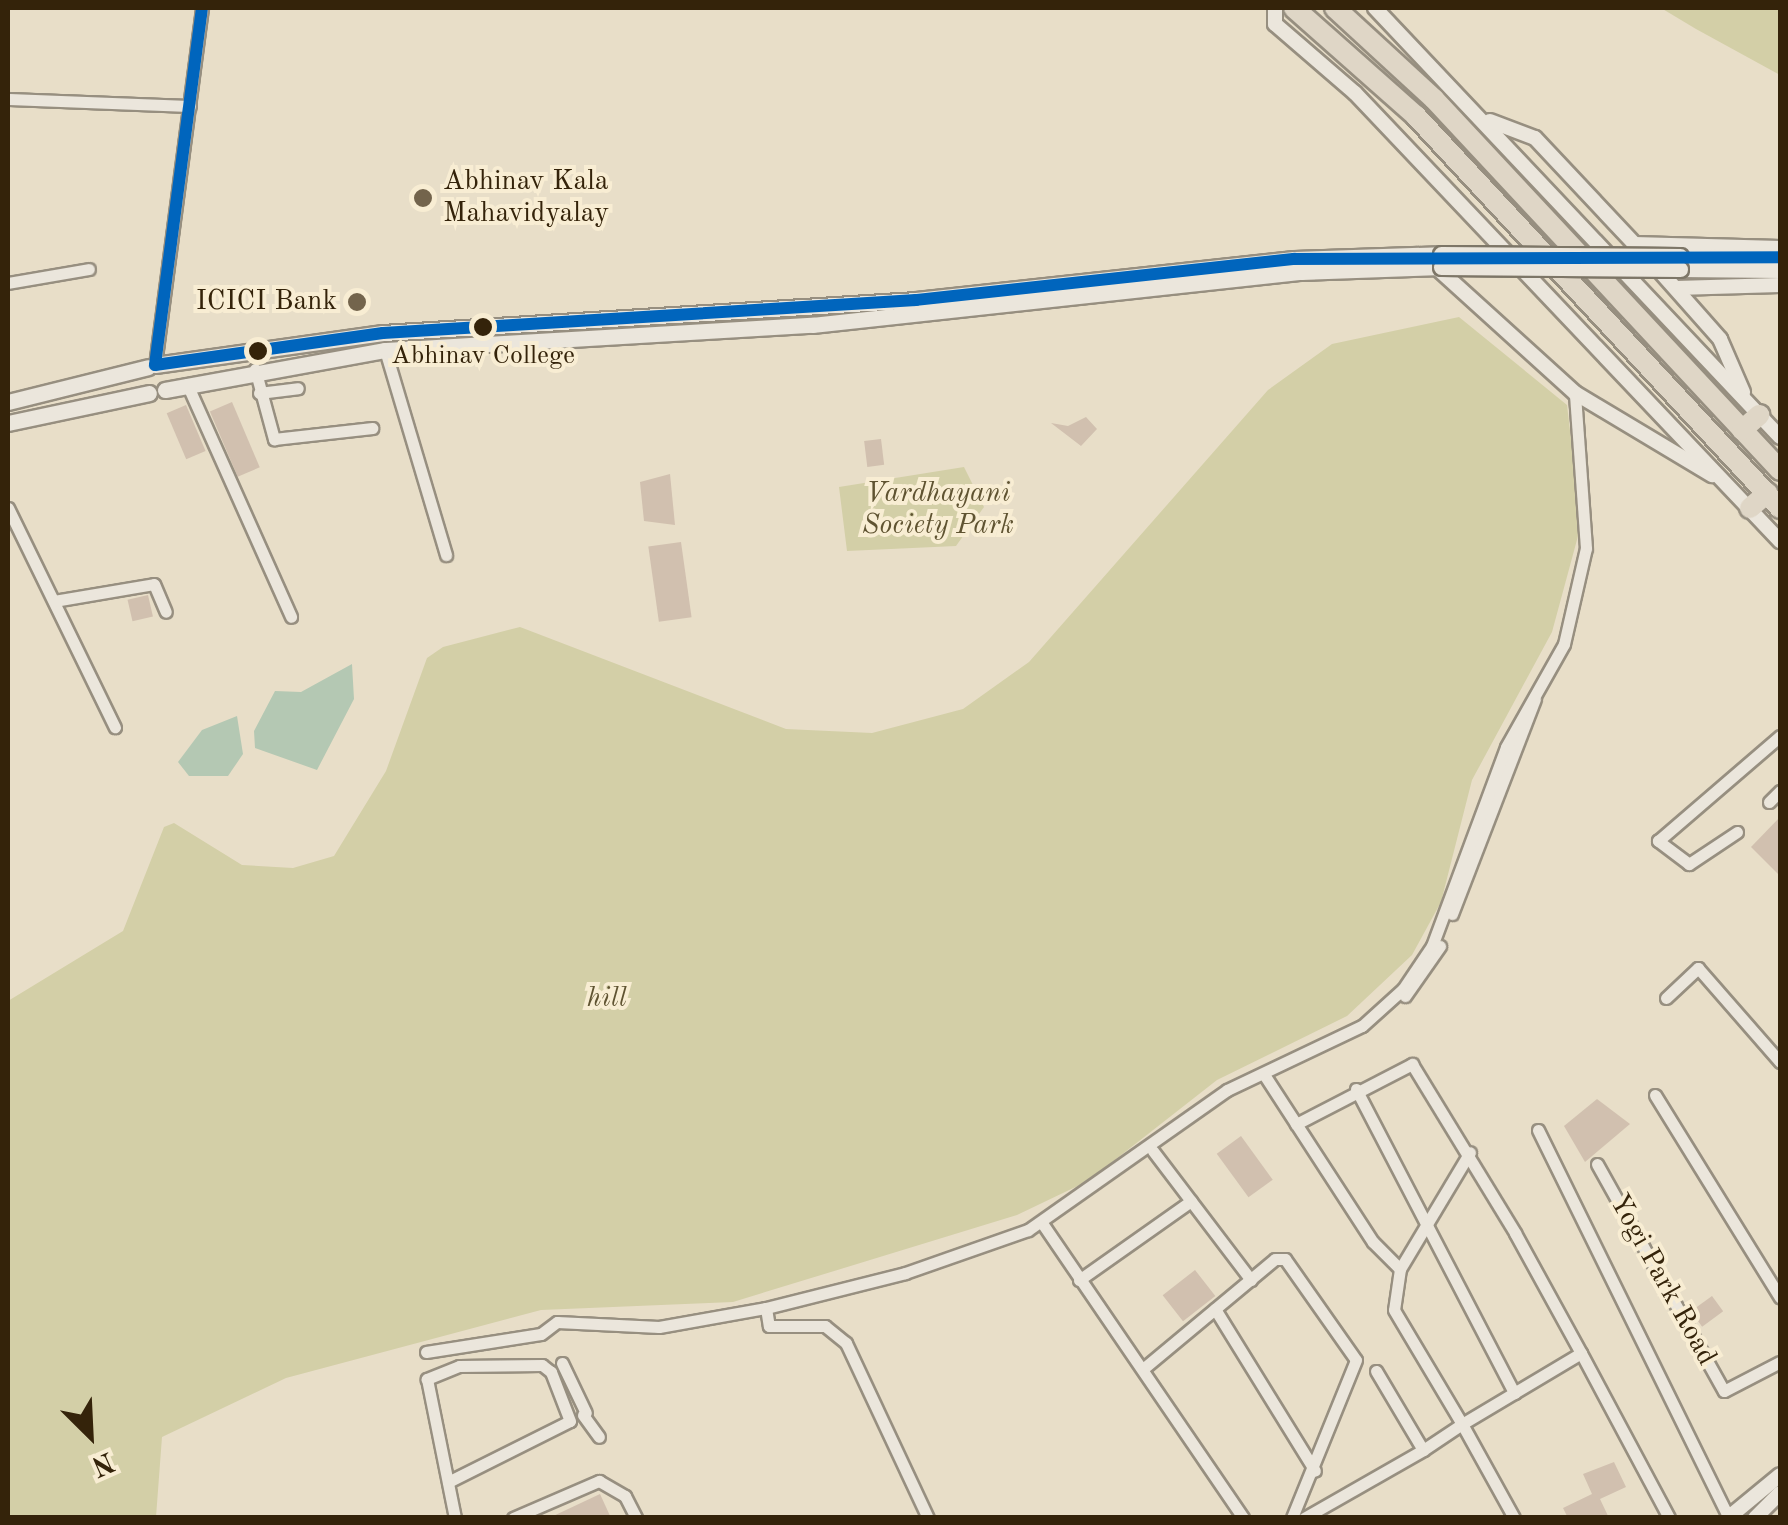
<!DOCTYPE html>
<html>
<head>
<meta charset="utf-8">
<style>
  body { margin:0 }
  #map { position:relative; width:1788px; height:1525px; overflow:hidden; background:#e8dec8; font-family:"Old Standard TT",serif }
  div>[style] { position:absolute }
  .green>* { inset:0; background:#d3cfa7 }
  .water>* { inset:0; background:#b4c8b3 }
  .building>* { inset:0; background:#d1c0af; transform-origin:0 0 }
  .roads { filter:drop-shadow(2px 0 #978f80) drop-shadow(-2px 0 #978f80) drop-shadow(0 2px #978f80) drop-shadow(0 -2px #978f80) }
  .minor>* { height:11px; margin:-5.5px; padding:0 5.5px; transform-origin:5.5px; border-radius:5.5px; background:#ebe6dc }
  .tertiary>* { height:14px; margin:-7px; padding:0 7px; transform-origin:7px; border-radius:7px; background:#ebe6dc }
  .secondary>* { height:15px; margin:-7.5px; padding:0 7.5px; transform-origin:7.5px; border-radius:7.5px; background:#ebe6dc }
  .trunk>* { height:20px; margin:-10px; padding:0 10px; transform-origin:10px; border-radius:10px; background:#dfd6c6 }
  .bridges { filter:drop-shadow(2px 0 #7d7667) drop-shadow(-2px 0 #7d7667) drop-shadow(0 2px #7d7667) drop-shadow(0 -2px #7d7667) }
  .secondary-bridge>* { height:15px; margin:-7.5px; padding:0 7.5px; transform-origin:7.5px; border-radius:7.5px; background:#ebe6dc }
  .bus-1>* { height:12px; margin:-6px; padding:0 6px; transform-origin:6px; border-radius:6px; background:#0065bd }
  .dots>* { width:28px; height:28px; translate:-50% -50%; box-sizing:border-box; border:5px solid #f8edd3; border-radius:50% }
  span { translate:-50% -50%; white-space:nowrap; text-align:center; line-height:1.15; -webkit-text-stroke:8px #f8edd3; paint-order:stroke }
  .bus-label { font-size:26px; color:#34230a }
  .poi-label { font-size:28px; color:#34230a }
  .left { translate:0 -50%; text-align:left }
  .right { translate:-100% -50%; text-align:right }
  .park-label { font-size:28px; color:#5f5331; font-style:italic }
  .street-label { font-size:28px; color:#34230a }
  .frame { position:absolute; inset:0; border:10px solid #34230a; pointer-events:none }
  .north { position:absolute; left:40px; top:1385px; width:100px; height:100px; -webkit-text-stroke:8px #f8edd3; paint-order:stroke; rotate:156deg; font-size:28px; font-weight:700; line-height:40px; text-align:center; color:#34230a }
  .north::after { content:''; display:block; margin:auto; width:35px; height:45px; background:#34230a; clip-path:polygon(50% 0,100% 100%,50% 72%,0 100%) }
</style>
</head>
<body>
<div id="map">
  <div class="green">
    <i style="clip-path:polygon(1661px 8px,1780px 8px,1780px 75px,1696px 29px)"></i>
    <i style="clip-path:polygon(1459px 317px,1567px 405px,1581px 525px,1552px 632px,1472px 780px,1441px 902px,1412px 955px,1347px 1016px,1217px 1080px,1088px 1181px,1017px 1215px,733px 1302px,541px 1310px,286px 1378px,162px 1437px,156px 1517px,8px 1517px,8px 1001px,123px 931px,164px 827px,174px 823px,242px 865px,293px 868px,334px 856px,386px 771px,427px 658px,443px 647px,520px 627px,786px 729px,872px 733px,963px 709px,1029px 662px,1268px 390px,1332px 344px)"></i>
    <i style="clip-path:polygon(964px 467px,984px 507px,956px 546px,847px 551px,839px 487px)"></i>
  </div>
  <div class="water">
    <i style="clip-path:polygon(352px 664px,354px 699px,317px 770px,255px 748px,254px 731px,275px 691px,301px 692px)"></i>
    <i style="clip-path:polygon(237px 716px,243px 754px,228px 776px,189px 776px,178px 762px,202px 730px)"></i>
  </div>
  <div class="building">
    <i style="left:232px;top:402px;width:71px;height:24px;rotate:67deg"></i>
    <i style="left:186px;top:405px;width:50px;height:21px;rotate:67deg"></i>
    <i style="clip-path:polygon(1086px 417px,1097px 429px,1081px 446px,1051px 423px,1068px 426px)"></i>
    <i style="left:881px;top:439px;width:26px;height:17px;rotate:83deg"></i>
    <i style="clip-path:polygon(670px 474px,675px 525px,644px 521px,640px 482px)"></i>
    <i style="left:681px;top:542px;width:76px;height:33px;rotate:82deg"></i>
    <i style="left:148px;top:595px;width:22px;height:21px;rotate:77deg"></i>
    <i style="clip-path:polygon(1780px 817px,1780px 876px,1751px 847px)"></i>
    <i style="clip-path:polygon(1597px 1099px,1630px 1124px,1585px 1162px,1564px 1126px)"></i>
    <i style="left:1241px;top:1136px;width:54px;height:30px;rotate:54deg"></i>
    <i style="left:1195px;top:1270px;width:33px;height:41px;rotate:52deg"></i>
    <i style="left:1712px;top:1296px;width:19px;height:26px;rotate:54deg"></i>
    <i style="clip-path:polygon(1614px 1462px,1626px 1487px,1600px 1499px,1609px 1518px,1568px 1518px,1563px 1508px,1592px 1494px,1583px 1474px)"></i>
    <i style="clip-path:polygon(600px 1494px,611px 1518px,549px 1518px)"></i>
  </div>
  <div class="roads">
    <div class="minor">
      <i style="left:8px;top:99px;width:182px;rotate:2.2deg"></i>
      <i style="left:8px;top:283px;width:82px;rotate:-9.8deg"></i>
      <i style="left:385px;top:350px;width:214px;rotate:73.4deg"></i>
      <i style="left:155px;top:365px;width:360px;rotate:-82.5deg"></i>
      <i style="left:255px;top:369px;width:73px;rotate:74.8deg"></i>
      <i style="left:274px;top:439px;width:99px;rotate:-6.4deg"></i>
      <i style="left:187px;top:384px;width:255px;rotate:65.9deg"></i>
      <i style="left:259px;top:393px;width:39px;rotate:-7deg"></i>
      <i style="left:8px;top:508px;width:244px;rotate:64deg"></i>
      <i style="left:54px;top:601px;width:101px;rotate:-9.6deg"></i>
      <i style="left:154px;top:584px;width:30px;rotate:67deg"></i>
      <i style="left:1769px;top:802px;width:16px;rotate:-45deg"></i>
      <i style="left:1737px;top:832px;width:58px;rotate:146.3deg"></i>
      <i style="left:1689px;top:864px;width:39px;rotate:-143deg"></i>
      <i style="left:1658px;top:841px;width:161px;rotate:-40.7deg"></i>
      <i style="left:1452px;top:914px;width:230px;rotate:-68.9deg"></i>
      <i style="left:1405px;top:996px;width:61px;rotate:-55deg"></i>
      <i style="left:1666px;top:998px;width:44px;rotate:-43.2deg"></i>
      <i style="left:1698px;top:968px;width:125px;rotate:48.9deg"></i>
      <i style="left:1265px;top:1076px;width:198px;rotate:57deg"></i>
      <i style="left:1373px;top:1242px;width:38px;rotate:45deg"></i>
      <i style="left:1400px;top:1269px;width:41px;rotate:98.3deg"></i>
      <i style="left:1394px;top:1310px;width:133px;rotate:59.2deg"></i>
      <i style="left:1462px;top:1424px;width:47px;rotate:146.3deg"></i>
      <i style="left:1423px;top:1450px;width:92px;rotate:-120.7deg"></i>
      <i style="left:1356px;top:1089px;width:343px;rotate:62.5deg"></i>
      <i style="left:1655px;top:1095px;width:238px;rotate:58.3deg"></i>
      <i style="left:1296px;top:1124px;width:131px;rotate:-27.3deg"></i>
      <i style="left:1412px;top:1064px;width:198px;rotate:58.6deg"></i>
      <i style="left:1515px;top:1233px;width:137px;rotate:61.2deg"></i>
      <i style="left:1581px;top:1353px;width:139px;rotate:149.2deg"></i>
      <i style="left:1462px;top:1424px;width:107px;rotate:61deg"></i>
      <i style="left:1538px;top:1130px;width:432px;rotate:63.8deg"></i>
      <i style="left:1153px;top:1151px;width:162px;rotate:52.8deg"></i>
      <i style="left:1597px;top:1164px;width:260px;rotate:60.8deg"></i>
      <i style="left:1724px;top:1391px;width:63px;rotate:-27.4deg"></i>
      <i style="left:1042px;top:1223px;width:357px;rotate:55.7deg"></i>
      <i style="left:1400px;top:1269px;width:136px;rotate:-59.1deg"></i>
      <i style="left:1079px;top:1280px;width:137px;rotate:-35.2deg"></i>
      <i style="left:766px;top:1308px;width:18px;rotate:81deg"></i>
      <i style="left:769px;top:1326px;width:56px"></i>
      <i style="left:825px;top:1326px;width:27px;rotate:39deg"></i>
      <i style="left:846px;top:1343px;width:193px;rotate:64.9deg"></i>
      <i style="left:1215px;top:1309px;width:190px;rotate:58.3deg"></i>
      <i style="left:426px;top:1352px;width:116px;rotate:-8.9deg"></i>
      <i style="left:541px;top:1334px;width:20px;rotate:-37deg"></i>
      <i style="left:557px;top:1322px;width:102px;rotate:2.8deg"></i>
      <i style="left:659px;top:1327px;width:109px;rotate:-10.1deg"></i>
      <i style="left:766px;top:1308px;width:143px;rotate:-14.1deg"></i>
      <i style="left:905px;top:1273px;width:130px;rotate:-19.3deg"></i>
      <i style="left:1028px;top:1230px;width:243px;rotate:-35.1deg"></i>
      <i style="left:1227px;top:1090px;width:149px;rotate:-25.4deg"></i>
      <i style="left:1362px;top:1026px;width:55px;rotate:-42.1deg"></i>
      <i style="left:1403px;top:989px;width:52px;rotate:-56deg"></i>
      <i style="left:1432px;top:946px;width:212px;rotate:-69.6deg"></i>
      <i style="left:1506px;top:747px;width:118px;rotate:-60.6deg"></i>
      <i style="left:1564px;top:644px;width:98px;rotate:-77.1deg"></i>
      <i style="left:1586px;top:548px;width:155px;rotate:-94.1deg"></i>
      <i style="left:1581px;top:1353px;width:187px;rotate:61.9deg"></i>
      <i style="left:562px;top:1363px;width:55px;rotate:64.4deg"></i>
      <i style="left:1144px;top:1368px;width:170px;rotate:-39.8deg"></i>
      <i style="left:1275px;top:1259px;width:10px"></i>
      <i style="left:1285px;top:1259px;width:123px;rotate:54.9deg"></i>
      <i style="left:1356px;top:1360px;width:170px;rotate:112.1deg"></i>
      <i style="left:583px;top:1415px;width:27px;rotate:54deg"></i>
      <i style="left:448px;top:1482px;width:136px;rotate:-26.6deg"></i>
      <i style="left:570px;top:1421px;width:53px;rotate:-111.2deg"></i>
      <i style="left:551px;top:1372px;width:11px;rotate:-142deg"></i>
      <i style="left:542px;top:1365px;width:83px;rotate:179.3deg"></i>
      <i style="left:459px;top:1366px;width:35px;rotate:158deg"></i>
      <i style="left:427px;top:1379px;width:142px;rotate:78.6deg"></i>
      <i style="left:513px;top:1518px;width:94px;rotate:-23.3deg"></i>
      <i style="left:599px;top:1481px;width:30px;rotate:30deg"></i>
      <i style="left:625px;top:1496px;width:25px;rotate:63deg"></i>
      <i style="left:1304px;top:1518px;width:137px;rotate:-29.7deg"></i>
    </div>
    <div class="tertiary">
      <i style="left:1275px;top:8px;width:16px;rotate:90deg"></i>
      <i style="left:1275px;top:24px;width:106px;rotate:40.8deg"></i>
      <i style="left:1355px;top:93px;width:618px;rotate:46.51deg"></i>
      <i style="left:1375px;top:8px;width:590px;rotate:46.65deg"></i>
      <i style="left:1490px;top:121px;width:48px;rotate:20.7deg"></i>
      <i style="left:1535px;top:138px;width:181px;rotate:46.8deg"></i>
      <i style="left:1659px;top:270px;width:92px;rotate:48.5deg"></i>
      <i style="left:1720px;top:339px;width:58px;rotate:66.5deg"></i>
      <i style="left:1634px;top:244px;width:146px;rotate:1.6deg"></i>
      <i style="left:1436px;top:267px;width:188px;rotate:42.2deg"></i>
      <i style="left:1575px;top:393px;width:160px;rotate:30.9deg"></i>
      <i style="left:1676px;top:288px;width:104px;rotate:-1.7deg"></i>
      <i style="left:1728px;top:1518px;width:67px;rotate:-39.6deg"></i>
      <i style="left:1755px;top:1518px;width:35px;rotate:-45deg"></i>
    </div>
    <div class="secondary">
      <i style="left:1680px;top:256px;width:100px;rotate:0.6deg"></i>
      <i style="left:1680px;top:269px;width:100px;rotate:0.6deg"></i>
      <i style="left:155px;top:365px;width:230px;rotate:-8deg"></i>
      <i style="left:383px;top:333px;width:534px;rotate:-3.54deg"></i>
      <i style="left:916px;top:300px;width:380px;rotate:-6.2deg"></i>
      <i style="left:1294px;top:259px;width:147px;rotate:-1.9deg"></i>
      <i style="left:165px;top:390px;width:224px;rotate:-10.3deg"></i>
      <i style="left:385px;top:350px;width:428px;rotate:-3.4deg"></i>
      <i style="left:812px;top:325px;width:492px;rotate:-6.2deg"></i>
      <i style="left:1301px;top:272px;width:140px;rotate:-2deg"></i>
      <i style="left:8px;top:402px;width:144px;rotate:-14deg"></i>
      <i style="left:8px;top:423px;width:144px;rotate:-12deg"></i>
    </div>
    <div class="trunk">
      <i style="left:1294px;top:8px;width:163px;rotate:41.5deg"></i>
      <i style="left:1416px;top:116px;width:535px;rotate:47.12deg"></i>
      <i style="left:1335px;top:8px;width:134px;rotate:42.6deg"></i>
      <i style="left:1434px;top:99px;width:507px;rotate:47deg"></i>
      <i style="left:1742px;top:430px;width:23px;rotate:-41deg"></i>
      <i style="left:1750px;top:508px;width:23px;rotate:-41deg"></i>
    </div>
  </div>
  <div class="bridges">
    <div class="secondary-bridge">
      <i style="left:1441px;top:254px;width:239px;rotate:0.5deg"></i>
      <i style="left:1441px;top:267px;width:239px;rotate:0.5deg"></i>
    </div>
  </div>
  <div class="bus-1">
    <i style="left:202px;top:8px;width:360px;rotate:97.5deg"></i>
    <i style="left:155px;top:365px;width:230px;rotate:-8deg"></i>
    <i style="left:383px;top:333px;width:534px;rotate:-3.54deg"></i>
    <i style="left:916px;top:300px;width:380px;rotate:-6.2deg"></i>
    <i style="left:1294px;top:259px;width:486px;rotate:-0.2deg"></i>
  </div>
  <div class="dots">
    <i style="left:423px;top:198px;background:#73644c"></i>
    <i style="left:357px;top:302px;background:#73644c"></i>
    <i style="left:483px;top:327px;background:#34230a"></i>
    <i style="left:258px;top:351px;background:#34230a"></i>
  </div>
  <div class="bus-label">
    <span style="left:483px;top:357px">Abhinav College</span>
  </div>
  <div class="poi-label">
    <span class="left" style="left:443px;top:198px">Abhinav Kala<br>Mahavidyalay</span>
    <span class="right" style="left:337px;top:302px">ICICI Bank</span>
  </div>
  <div class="park-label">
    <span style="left:938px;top:510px">Vardhayani<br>Society Park</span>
    <span style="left:607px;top:999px">hill</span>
  </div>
  <div class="street-label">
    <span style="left:1662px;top:1280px;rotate:61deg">Yogi Park Road</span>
  </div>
  <div class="frame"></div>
  <div class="north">N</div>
</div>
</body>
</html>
